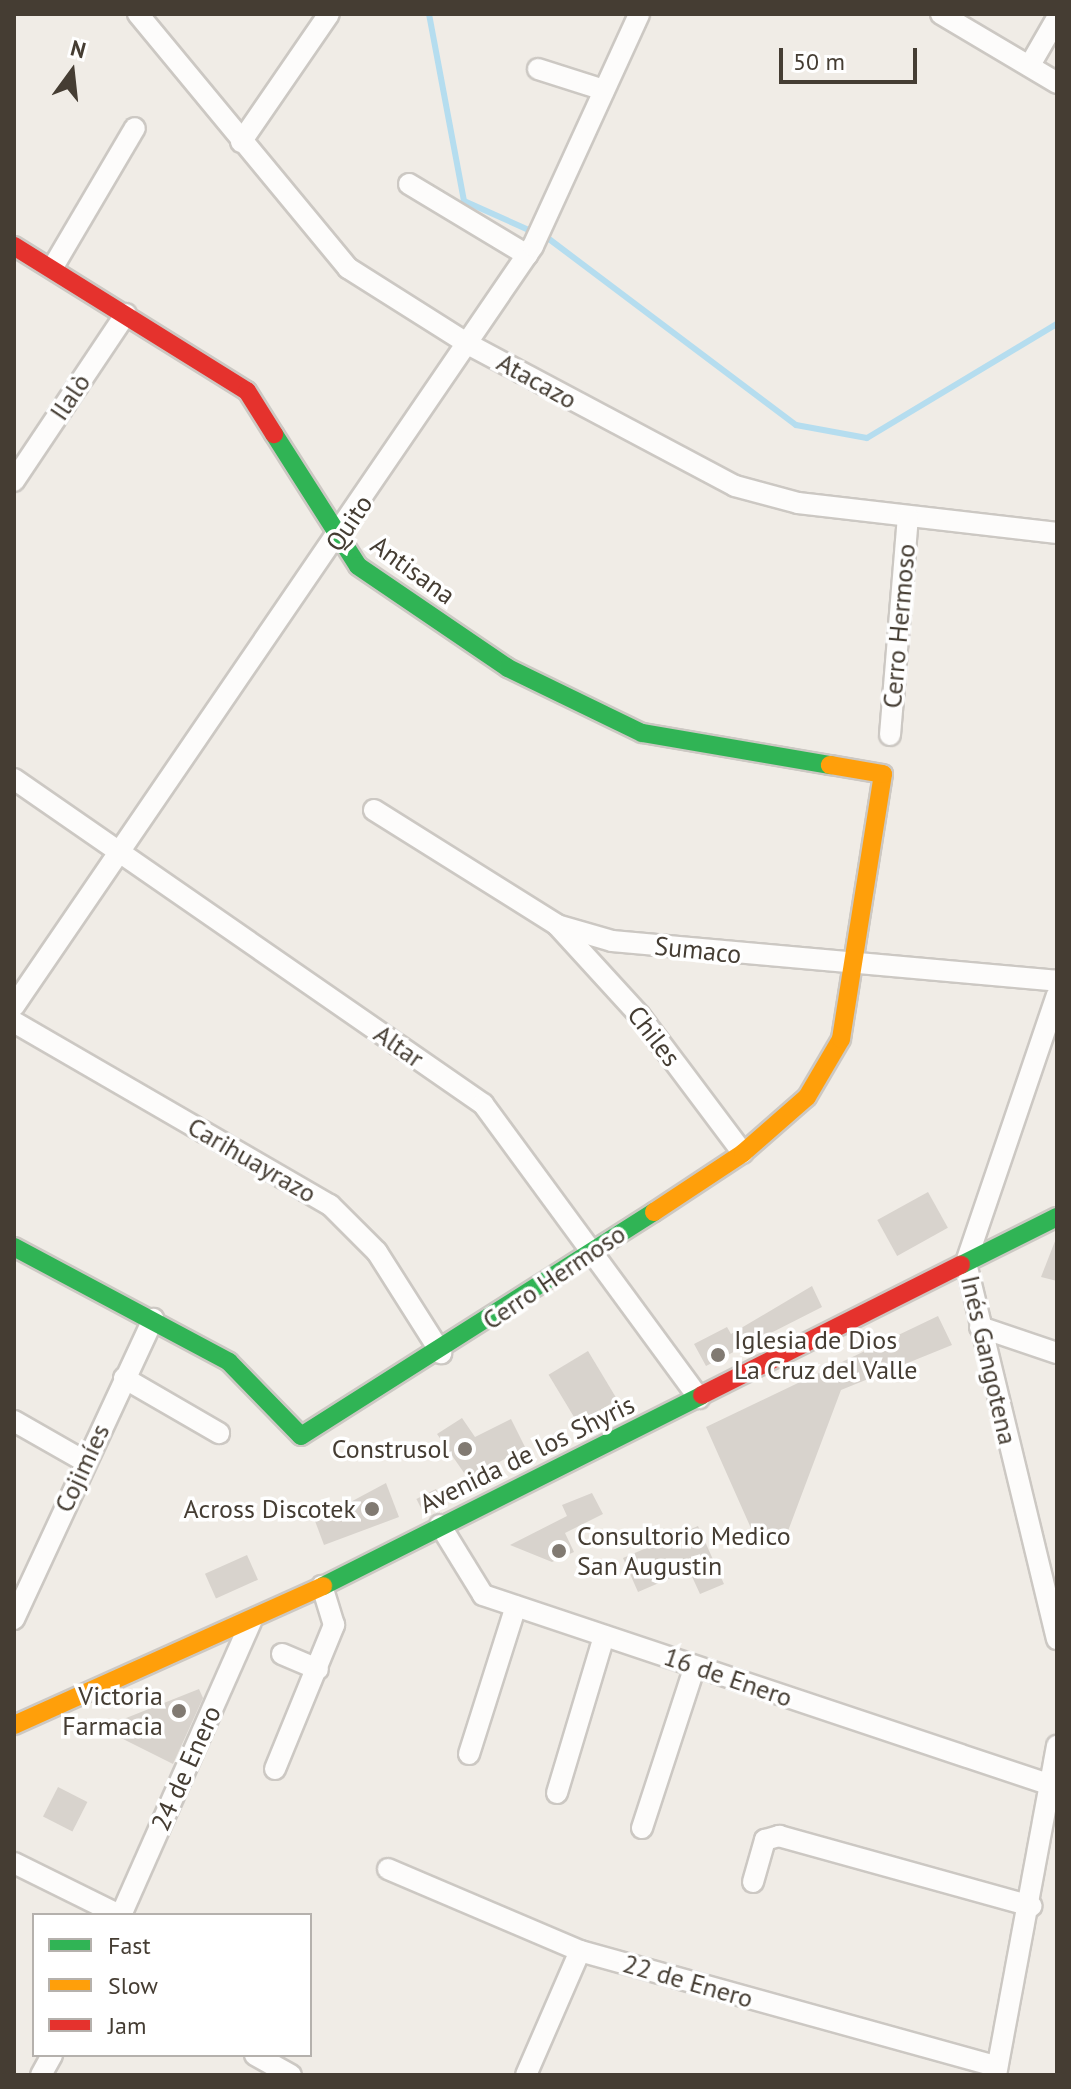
<!DOCTYPE html>
<html>
<head>
<meta charset="utf-8">
<style>
  body { margin:0 }
  #map { position:relative; width:1071px; height:2089px; overflow:hidden; background:#f0ece6; font-family:"PT Sans",sans-serif }
  div>[style] { position:absolute }
  .stream>* { height:6px; margin:-3px; padding:0 3px; transform-origin:3px; border-radius:3px; background:#b5ddef }
  .building>* { inset:0; background:#d8d3cd; transform-origin:0 0 }
  .roads { filter:drop-shadow(2px 0 #ccc8c3) drop-shadow(-2px 0 #ccc8c3) drop-shadow(0 2px #ccc8c3) drop-shadow(0 -2px #ccc8c3) }
  .street>* { height:20px; margin:-10px; padding:0 10px; transform-origin:10px; border-radius:10px; background:#fdfcfb }
  .fast>* { height:18px; margin:-9px; padding:0 9px; transform-origin:9px; border-radius:9px; background:#30b455 }
  .slow>* { height:18px; margin:-9px; padding:0 9px; transform-origin:9px; border-radius:9px; background:#ff9f0a }
  .jam>* { height:18px; margin:-9px; padding:0 9px; transform-origin:9px; border-radius:9px; background:#e5322d }
  .dots>* { width:22px; height:22px; translate:-50% -50%; box-sizing:border-box; border:4px solid #fff; border-radius:50% }
  span { translate:-50% -50%; white-space:nowrap; text-align:center; line-height:1.15; -webkit-text-stroke:7px #fff; paint-order:stroke }
  .street-label { font-size:26px; color:#453d33 }
  .poi-label { font-size:26px; color:#453d33 }
  .left { translate:0 -50%; text-align:left }
  .right { translate:-100% -50%; text-align:right }
  .frame { position:absolute; inset:0; border:16px solid #453d33; pointer-events:none }
  .legend { position:absolute; left:32px; top:1913px; width:280px; height:144px; box-sizing:border-box; background:#fff; border:2px solid #b5b1ad; margin:0; padding:10px 14px; list-style:none; font-size:24px; color:#453d33 }
  .legend li { display:flex; align-items:center; gap:16px; height:40px }
  .legend b { width:40px; border:2px solid #b5b1ad }
  .north { position:absolute; left:32px; top:32px; width:80px; height:80px; -webkit-text-stroke:6px #fff; paint-order:stroke; rotate:15deg; font-size:22px; font-weight:700; line-height:32px; text-align:center; color:#453d33 }
  .north::after { content:''; display:block; margin:auto; width:28px; height:36px; background:#453d33; clip-path:polygon(50% 0,100% 100%,50% 72%,0 100%) }
  .scale { position:absolute; left:779px; top:48px; width:138px; height:36px; box-sizing:border-box; border:4px solid #453d33; border-top:0; padding-left:10px; font-size:24px; line-height:28px; white-space:nowrap; color:#453d33; -webkit-text-stroke:6px #fff; paint-order:stroke }
</style>
</head>
<body>
<div id="map">
  <div class="stream">
    <i style="left:429px;top:14px;width:190px;rotate:79.4deg"></i>
    <i style="left:464px;top:201px;width:93px;rotate:24.1deg"></i>
    <i style="left:549px;top:239px;width:309px;rotate:37deg"></i>
    <i style="left:796px;top:425px;width:72px;rotate:10.4deg"></i>
    <i style="left:867px;top:438px;width:222px;rotate:-31deg"></i>
  </div>
  <div class="building">
    <i style="left:928px;top:1192px;width:41px;height:58px;rotate:61deg"></i>
    <i style="clip-path:polygon(1057px 1236px,1057px 1281px,1041px 1277px)"></i>
    <i style="clip-path:polygon(812px 1286px,822px 1307px,706px 1366px,694px 1344px,727px 1327px,731px 1334px)"></i>
    <i style="clip-path:polygon(938px 1316px,952px 1345px,841px 1390px,788px 1531px,758px 1544px,706px 1427px)"></i>
    <i style="left:588px;top:1351px;width:57px;height:46px;rotate:59deg"></i>
    <i style="clip-path:polygon(462px 1418px,475px 1437px,511px 1419px,525px 1447px,469px 1480px,437px 1434px)"></i>
    <i style="clip-path:polygon(386px 1483px,399px 1517px,324px 1545px,315px 1521px)"></i>
    <i style="left:436px;top:1489px;width:16px;height:22px;rotate:63deg"></i>
    <i style="clip-path:polygon(592px 1493px,603px 1514px,565px 1533px,574px 1552px,552px 1562px,510px 1545px,567px 1516px,562px 1505px)"></i>
    <i style="clip-path:polygon(698px 1526px,724px 1584px,700px 1594px,689px 1570px,638px 1592px,623px 1558px)"></i>
    <i style="left:247px;top:1555px;width:27px;height:46px;rotate:66deg"></i>
    <i style="clip-path:polygon(199px 1689px,203px 1698px,173px 1764px,101px 1728px)"></i>
    <i style="left:58px;top:1787px;width:33px;height:33px;rotate:27deg"></i>
  </div>
  <div class="roads">
    <div class="street">
      <i style="left:138px;top:14px;width:330px;rotate:50.4deg"></i>
      <i style="left:348px;top:268px;width:142px;rotate:32.3deg"></i>
      <i style="left:468px;top:344px;width:302px;rotate:28deg"></i>
      <i style="left:735px;top:486px;width:65px;rotate:15.1deg"></i>
      <i style="left:798px;top:503px;width:261px;rotate:6.6deg"></i>
      <i style="left:941px;top:14px;width:135px;rotate:30.7deg"></i>
      <i style="left:1030px;top:65px;width:54px;rotate:-60.1deg"></i>
      <i style="left:538px;top:69px;width:69px;rotate:17.7deg"></i>
      <i style="left:241px;top:142px;width:155px;rotate:-55.5deg"></i>
      <i style="left:409px;top:184px;width:138px;rotate:31deg"></i>
      <i style="left:53px;top:267px;width:161px;rotate:-59.5deg"></i>
      <i style="left:14px;top:481px;width:201px;rotate:-56.2deg"></i>
      <i style="left:890px;top:735px;width:219px;rotate:-85.3deg"></i>
      <i style="left:14px;top:779px;width:571px;rotate:34.72deg"></i>
      <i style="left:483px;top:1104px;width:365px;rotate:53.7deg"></i>
      <i style="left:374px;top:810px;width:216px;rotate:32.1deg"></i>
      <i style="left:557px;top:925px;width:57px;rotate:16.2deg"></i>
      <i style="left:612px;top:941px;width:447px;rotate:5.1deg"></i>
      <i style="left:557px;top:925px;width:123px;rotate:47.6deg"></i>
      <i style="left:640px;top:1016px;width:171px;rotate:53.1deg"></i>
      <i style="left:1057px;top:995px;width:283px;rotate:108.8deg"></i>
      <i style="left:966px;top:1263px;width:387px;rotate:76.4deg"></i>
      <i style="left:14px;top:1006px;width:920px;rotate:-55.67deg"></i>
      <i style="left:533px;top:246px;width:255px;rotate:-65.4deg"></i>
      <i style="left:14px;top:1022px;width:365px;rotate:30.1deg"></i>
      <i style="left:330px;top:1205px;width:66px;rotate:45deg"></i>
      <i style="left:377px;top:1252px;width:120px;rotate:57.6deg"></i>
      <i style="left:980px;top:1327px;width:81px;rotate:18.7deg"></i>
      <i style="left:124px;top:1378px;width:110px;rotate:30.1deg"></i>
      <i style="left:14px;top:1421px;width:81px;rotate:29.7deg"></i>
      <i style="left:440px;top:1525px;width:82px;rotate:58.4deg"></i>
      <i style="left:483px;top:1595px;width:599px;rotate:18.5deg"></i>
      <i style="left:14px;top:1619px;width:331px;rotate:-65.1deg"></i>
      <i style="left:282px;top:1654px;width:39px;rotate:23deg"></i>
      <i style="left:469px;top:1754px;width:155px;rotate:-72.4deg"></i>
      <i style="left:275px;top:1769px;width:156px;rotate:-67.7deg"></i>
      <i style="left:334px;top:1625px;width:41px;rotate:-107.1deg"></i>
      <i style="left:557px;top:1793px;width:164px;rotate:-73.3deg"></i>
      <i style="left:642px;top:1828px;width:170px;rotate:-71.9deg"></i>
      <i style="left:14px;top:1863px;width:117px;rotate:26.3deg"></i>
      <i style="left:388px;top:1869px;width:209px;rotate:23.1deg"></i>
      <i style="left:580px;top:1951px;width:433px;rotate:15.5deg"></i>
      <i style="left:753px;top:1882px;width:44px;rotate:-74.1deg"></i>
      <i style="left:765px;top:1840px;width:15px;rotate:-16deg"></i>
      <i style="left:779px;top:1836px;width:262px;rotate:15.5deg"></i>
      <i style="left:121px;top:1915px;width:321px;rotate:-66.1deg"></i>
      <i style="left:255px;top:2055px;width:41px;rotate:29.1deg"></i>
      <i style="left:41px;top:2075px;width:23px;rotate:-61deg"></i>
      <i style="left:526px;top:2075px;width:135px;rotate:-66.5deg"></i>
      <i style="left:996px;top:2075px;width:335px;rotate:-79.5deg"></i>
    </div>
    <div class="fast">
      <i style="left:274px;top:434px;width:156px;rotate:57.5deg"></i>
      <i style="left:358px;top:566px;width:181px;rotate:34.2deg"></i>
      <i style="left:508px;top:668px;width:149px;rotate:25.9deg"></i>
      <i style="left:642px;top:733px;width:191px;rotate:9.7deg"></i>
      <i style="left:14px;top:1247px;width:244px;rotate:28.1deg"></i>
      <i style="left:229px;top:1362px;width:103px;rotate:45.8deg"></i>
      <i style="left:301px;top:1436px;width:418px;rotate:-32.4deg"></i>
      <i style="left:961px;top:1265px;width:107px;rotate:-26.6deg"></i>
      <i style="left:323px;top:1586px;width:424px;rotate:-26.7deg"></i>
    </div>
    <div class="slow">
      <i style="left:654px;top:1212px;width:107px;rotate:-33.5deg"></i>
      <i style="left:743px;top:1153px;width:85px;rotate:-41.2deg"></i>
      <i style="left:807px;top:1097px;width:67px;rotate:-59.6deg"></i>
      <i style="left:841px;top:1039px;width:268px;rotate:-81deg"></i>
      <i style="left:883px;top:774px;width:54px;rotate:-170.4deg"></i>
      <i style="left:14px;top:1725px;width:339px;rotate:-24.2deg"></i>
    </div>
    <div class="jam">
      <i style="left:14px;top:246px;width:274px;rotate:31.9deg"></i>
      <i style="left:247px;top:391px;width:51px;rotate:57.9deg"></i>
      <i style="left:702px;top:1395px;width:290px;rotate:-26.7deg"></i>
    </div>
  </div>
  <div class="dots">
    <i style="left:718px;top:1355px;background:#817a72"></i>
    <i style="left:465px;top:1449px;background:#817a72"></i>
    <i style="left:372px;top:1509px;background:#817a72"></i>
    <i style="left:559px;top:1551px;background:#817a72"></i>
    <i style="left:179px;top:1711px;background:#817a72"></i>
  </div>
  <div class="street-label">
    <span style="left:537px;top:381px;rotate:29deg">Atacazo</span>
    <span style="left:70px;top:397px;rotate:-56deg">Ilalò</span>
    <span style="left:349px;top:523px;rotate:-56deg">Quito</span>
    <span style="left:413px;top:570px;rotate:36deg">Antisana</span>
    <span style="left:899px;top:626px;rotate:-85deg">Cerro Hermoso</span>
    <span style="left:698px;top:950px;rotate:6deg">Sumaco</span>
    <span style="left:654px;top:1036px;rotate:52deg">Chiles</span>
    <span style="left:399px;top:1046px;rotate:35deg">Altar</span>
    <span style="left:252px;top:1160px;rotate:30deg">Carihuayrazo</span>
    <span style="left:554px;top:1277px;rotate:-34deg">Cerro Hermoso</span>
    <span style="left:989px;top:1360px;rotate:77deg">Inés Gangotena</span>
    <span style="left:527px;top:1454px;rotate:-26deg">Avenida de los Shyris</span>
    <span style="left:82px;top:1468px;rotate:-65deg">Cojimíes</span>
    <span style="left:728px;top:1677px;rotate:19deg">16 de Enero</span>
    <span style="left:186px;top:1768px;rotate:-66deg">24 de Enero</span>
    <span style="left:688px;top:1981px;rotate:16deg">22 de Enero</span>
  </div>
  <div class="poi-label">
    <span class="left" style="left:734px;top:1355px">Iglesia de Dios<br>La Cruz del Valle</span>
    <span class="right" style="left:449px;top:1449px">Construsol</span>
    <span class="right" style="left:356px;top:1509px">Across Discotek</span>
    <span class="left" style="left:577px;top:1551px">Consultorio Medico<br>San Augustin</span>
    <span class="right" style="left:163px;top:1711px">Victoria<br>Farmacia</span>
  </div>
  <div class="frame"></div>
  <ul class="legend">
  <li><b style="height:10px;background:#30b455"></b>Fast</li>
  <li><b style="height:10px;background:#ff9f0a"></b>Slow</li>
  <li><b style="height:10px;background:#e5322d"></b>Jam</li>
  </ul>
  <div class="north">N</div>
  <div class="scale">50 m</div>
</div>
</body>
</html>
